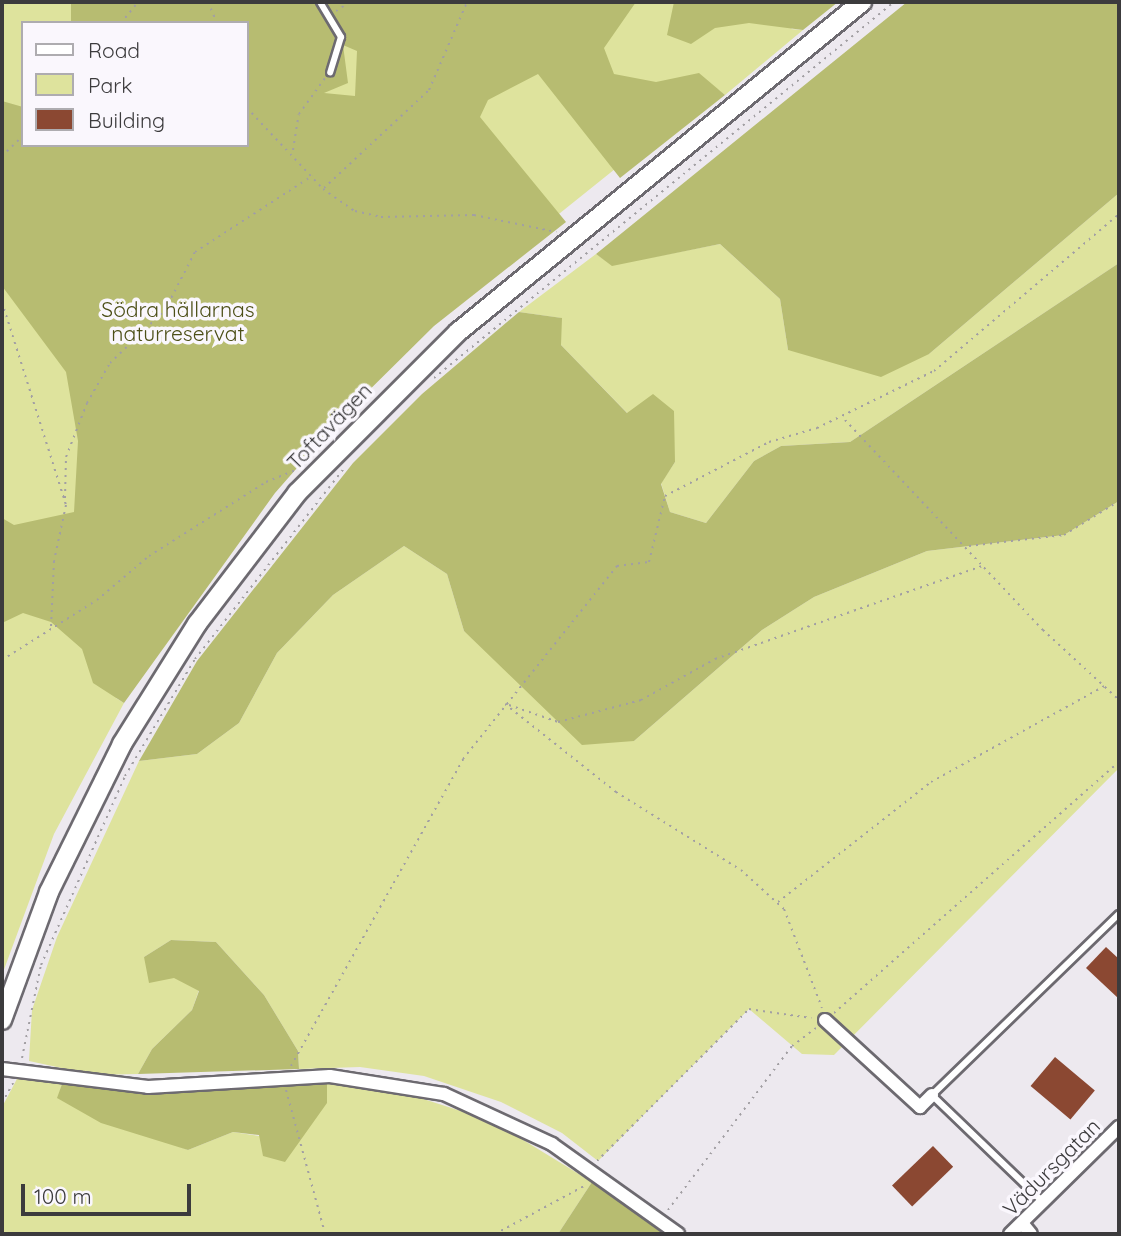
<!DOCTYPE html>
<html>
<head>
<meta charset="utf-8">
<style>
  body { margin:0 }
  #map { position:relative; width:1121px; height:1236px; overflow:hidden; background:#ede9ef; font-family:Quicksand,sans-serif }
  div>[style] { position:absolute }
  .green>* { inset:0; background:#dee39d }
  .forest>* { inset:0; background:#b7bc71 }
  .building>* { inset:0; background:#8b4832; transform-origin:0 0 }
  .path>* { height:2px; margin-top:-1px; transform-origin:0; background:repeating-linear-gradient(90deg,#a29fa3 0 2px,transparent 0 7px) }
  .roads { filter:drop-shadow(2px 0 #6d6a70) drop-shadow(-2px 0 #6d6a70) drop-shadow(0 2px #6d6a70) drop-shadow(0 -2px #6d6a70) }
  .lane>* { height:6px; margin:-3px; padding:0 3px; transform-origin:3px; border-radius:3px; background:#fff }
  .street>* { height:12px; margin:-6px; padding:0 6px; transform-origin:6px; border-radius:6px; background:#fff }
  .secondary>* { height:18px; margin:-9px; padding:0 9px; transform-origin:9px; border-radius:9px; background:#fff }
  span { translate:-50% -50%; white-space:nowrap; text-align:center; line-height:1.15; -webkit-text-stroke:7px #faf7fd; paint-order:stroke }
  .park-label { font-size:21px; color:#4c4f17 }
  .street-label { font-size:21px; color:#3c3b3d }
  .frame { position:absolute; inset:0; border:4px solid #3c3b3d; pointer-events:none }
  .legend { position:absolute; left:21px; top:21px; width:228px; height:126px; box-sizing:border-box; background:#faf7fd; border:2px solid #aeacb0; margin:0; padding:9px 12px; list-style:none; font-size:21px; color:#3c3b3d }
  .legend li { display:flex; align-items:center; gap:14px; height:35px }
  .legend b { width:35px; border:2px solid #aeacb0 }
  .scale { position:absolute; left:21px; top:1184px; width:170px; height:32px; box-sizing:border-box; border:4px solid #3c3b3d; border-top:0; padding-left:9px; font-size:21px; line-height:24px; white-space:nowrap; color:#3c3b3d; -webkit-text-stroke:5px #faf7fd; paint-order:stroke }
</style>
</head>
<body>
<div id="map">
  <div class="green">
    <i style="clip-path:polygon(evenodd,2px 2px,822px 2px,791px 29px,803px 30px,725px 95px,716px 88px,509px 254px,341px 404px,116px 698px,124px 703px,54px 834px,2px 975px,2px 2px,23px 23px,247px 23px,247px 145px,23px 145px,23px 23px)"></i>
    <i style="clip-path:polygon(1119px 193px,1119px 263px,850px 442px,781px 446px,754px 461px,706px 523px,670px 512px,661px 483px,675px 462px,561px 345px,561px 318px,519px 312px,596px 254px,612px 265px,720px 244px,780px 299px,788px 350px,929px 354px)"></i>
    <i style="clip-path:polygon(1119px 501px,1119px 768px,834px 1055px,802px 1054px,749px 1009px,598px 1161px,562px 1133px,501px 1102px,424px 1076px,360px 1067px,299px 1069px,298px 1051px,264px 995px,216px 942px,171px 940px,144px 957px,199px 990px,192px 1010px,152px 1049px,138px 1074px,94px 1075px,29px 1061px,32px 1010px,57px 937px,139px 761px,197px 754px,239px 723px,277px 653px,333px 595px,404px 546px,447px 574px,464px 631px,634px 741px,762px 630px,814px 597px,927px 551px,1064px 535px)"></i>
    <i style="clip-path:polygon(18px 1077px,62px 1084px,58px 1098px,188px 1150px,233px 1132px,259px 1136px,327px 1080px,386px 1087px,492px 1121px,592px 1182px,558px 1234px,2px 1234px,2px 1107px)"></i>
  </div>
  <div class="forest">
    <i style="clip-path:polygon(evenodd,71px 2px,636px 2px,604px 48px,614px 74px,656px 82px,699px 73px,725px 95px,620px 178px,538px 74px,488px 100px,480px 117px,566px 222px,434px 326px,339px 420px,275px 493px,124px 703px,93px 683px,82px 649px,51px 622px,23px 613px,2px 623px,2px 518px,14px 525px,74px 512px,78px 441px,66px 372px,2px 286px,2px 101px,23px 107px,23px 145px,247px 145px,247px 23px,71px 23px,71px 2px,343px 45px,357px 51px,355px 96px,324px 93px,348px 83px,343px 45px)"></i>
    <i style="clip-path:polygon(674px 2px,838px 2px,803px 30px,749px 23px,715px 28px,691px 44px,667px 35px)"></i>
    <i style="clip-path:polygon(907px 2px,1119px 2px,1119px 193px,929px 354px,881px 377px,788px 350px,780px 299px,720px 244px,612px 266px,596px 254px)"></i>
    <i style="clip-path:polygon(1119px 263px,1119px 501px,1064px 535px,927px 551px,814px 597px,762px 630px,634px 741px,582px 745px,464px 631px,447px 574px,404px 546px,333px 595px,277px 653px,239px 723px,197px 754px,139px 761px,197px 661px,353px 463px,422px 394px,519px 312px,562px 318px,561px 345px,627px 413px,653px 394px,674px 411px,675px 462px,661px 484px,670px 512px,706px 523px,754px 461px,781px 446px,850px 442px)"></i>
    <i style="clip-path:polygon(171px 940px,216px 942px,264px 995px,298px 1051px,299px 1069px,138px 1074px,152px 1049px,192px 1010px,199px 991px,174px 978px,149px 983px,144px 957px)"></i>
    <i style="clip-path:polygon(327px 1080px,327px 1103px,285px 1162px,263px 1156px,259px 1135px,233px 1132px,188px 1150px,101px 1123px,57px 1098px,62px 1084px,147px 1092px)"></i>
    <i style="clip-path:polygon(592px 1182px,665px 1234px,558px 1234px)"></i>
  </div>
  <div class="building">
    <i style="clip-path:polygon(1106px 947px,1119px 959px,1119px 999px,1086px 968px)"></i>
    <i style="left:1055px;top:1057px;width:52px;height:38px;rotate:40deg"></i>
    <i style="left:933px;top:1146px;width:29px;height:57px;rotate:46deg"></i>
  </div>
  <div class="path">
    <i style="left:208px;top:2px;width:23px;rotate:67deg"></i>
    <i style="left:2px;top:7px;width:10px;rotate:-29deg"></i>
    <i style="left:336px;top:11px;width:17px;rotate:-33deg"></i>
    <i style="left:121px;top:23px;width:27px;rotate:-51deg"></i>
    <i style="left:247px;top:108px;width:111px;rotate:46.8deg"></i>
    <i style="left:323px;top:189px;width:39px;rotate:35deg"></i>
    <i style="left:355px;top:211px;width:27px;rotate:13deg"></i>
    <i style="left:381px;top:217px;width:93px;rotate:-1.2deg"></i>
    <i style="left:474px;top:215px;width:84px;rotate:11.7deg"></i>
    <i style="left:293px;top:150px;width:36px;rotate:-81deg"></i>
    <i style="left:299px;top:114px;width:44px;rotate:-54.2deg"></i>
    <i style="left:2px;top:156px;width:29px;rotate:-44deg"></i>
    <i style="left:324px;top:188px;width:144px;rotate:-43deg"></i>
    <i style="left:429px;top:90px;width:96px;rotate:-66.6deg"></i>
    <i style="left:2px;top:302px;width:213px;rotate:72.5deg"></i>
    <i style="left:66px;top:505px;width:57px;rotate:102.1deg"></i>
    <i style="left:54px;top:561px;width:66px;rotate:92.6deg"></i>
    <i style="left:434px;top:378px;width:594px;rotate:-39.26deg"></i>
    <i style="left:845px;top:420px;width:289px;rotate:46.7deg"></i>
    <i style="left:1043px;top:630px;width:103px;rotate:42.6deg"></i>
    <i style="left:65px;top:498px;width:41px;rotate:-88.6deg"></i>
    <i style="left:66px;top:457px;width:58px;rotate:-68.7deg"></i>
    <i style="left:87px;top:403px;width:46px;rotate:-60.1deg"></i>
    <i style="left:110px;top:363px;width:76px;rotate:-43.9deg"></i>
    <i style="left:165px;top:310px;width:65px;rotate:-62.7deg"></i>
    <i style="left:195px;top:252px;width:140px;rotate:-33deg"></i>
    <i style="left:969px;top:546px;width:96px;rotate:-6.6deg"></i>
    <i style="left:1064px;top:535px;width:65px;rotate:-31.7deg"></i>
    <i style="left:2px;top:660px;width:112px;rotate:-32.3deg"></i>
    <i style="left:97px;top:600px;width:68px;rotate:-40.2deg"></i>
    <i style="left:149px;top:556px;width:138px;rotate:-32.3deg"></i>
    <i style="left:266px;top:482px;width:37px;rotate:-22deg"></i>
    <i style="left:505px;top:704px;width:142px;rotate:38.4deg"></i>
    <i style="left:616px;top:792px;width:147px;rotate:32deg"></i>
    <i style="left:741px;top:870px;width:58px;rotate:42.2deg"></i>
    <i style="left:784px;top:909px;width:106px;rotate:69deg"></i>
    <i style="left:509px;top:705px;width:52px;rotate:19.1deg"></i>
    <i style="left:558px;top:722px;width:86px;rotate:-14.8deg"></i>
    <i style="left:641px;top:700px;width:85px;rotate:-29deg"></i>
    <i style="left:715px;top:659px;width:286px;rotate:-19.2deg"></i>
    <i style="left:778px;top:902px;width:194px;rotate:-38.1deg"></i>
    <i style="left:931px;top:782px;width:198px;rotate:-29deg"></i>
    <i style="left:834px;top:1013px;width:380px;rotate:-41.4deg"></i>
    <i style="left:22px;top:1058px;width:95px;rotate:-78.5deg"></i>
    <i style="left:41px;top:965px;width:207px;rotate:-66deg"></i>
    <i style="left:125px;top:776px;width:136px;rotate:-59.1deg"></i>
    <i style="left:195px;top:659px;width:242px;rotate:-52deg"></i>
    <i style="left:291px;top:1066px;width:352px;rotate:-60.7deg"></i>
    <i style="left:463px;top:759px;width:247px;rotate:-51.4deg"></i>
    <i style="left:617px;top:566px;width:32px;rotate:-7deg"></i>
    <i style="left:649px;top:562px;width:68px;rotate:-76.4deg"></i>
    <i style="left:665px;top:496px;width:117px;rotate:-27.4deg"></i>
    <i style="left:769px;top:442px;width:50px;rotate:-16.3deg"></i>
    <i style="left:817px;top:428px;width:130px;rotate:-26deg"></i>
    <i style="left:934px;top:371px;width:243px;rotate:-40.3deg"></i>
    <i style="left:286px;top:1090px;width:149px;rotate:74.8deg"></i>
    <i style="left:2px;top:1103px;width:23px;rotate:-61deg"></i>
    <i style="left:597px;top:1161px;width:215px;rotate:-45deg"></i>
    <i style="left:749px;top:1009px;width:63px;rotate:8.3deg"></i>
    <i style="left:668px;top:1210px;width:206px;rotate:-52.9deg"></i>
    <i style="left:792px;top:1046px;width:30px;rotate:-37deg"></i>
    <i style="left:495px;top:1234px;width:103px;rotate:-28.3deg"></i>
  </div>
  <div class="roads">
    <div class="lane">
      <i style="left:320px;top:2px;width:41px;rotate:59deg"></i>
      <i style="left:341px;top:37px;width:37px;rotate:107deg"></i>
      <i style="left:1043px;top:1202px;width:154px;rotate:-136.1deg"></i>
      <i style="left:932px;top:1095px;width:260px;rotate:-44.1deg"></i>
    </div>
    <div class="street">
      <i style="left:825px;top:1020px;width:129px;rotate:42.5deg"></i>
      <i style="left:920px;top:1107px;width:17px;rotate:-45deg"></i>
      <i style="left:2px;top:1069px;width:147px;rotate:7deg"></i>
      <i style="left:148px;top:1087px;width:182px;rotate:-3.5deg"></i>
      <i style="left:330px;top:1076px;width:115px;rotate:9deg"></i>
      <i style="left:444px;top:1094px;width:119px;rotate:24.8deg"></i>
      <i style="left:552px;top:1144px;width:155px;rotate:35.5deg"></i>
      <i style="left:1022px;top:1223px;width:14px;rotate:51deg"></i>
      <i style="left:1010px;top:1234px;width:153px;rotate:-44.5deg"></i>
    </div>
    <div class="secondary">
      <i style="left:2px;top:1020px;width:136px;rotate:-69.8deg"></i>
      <i style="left:49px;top:892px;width:165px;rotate:-63.7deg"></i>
      <i style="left:122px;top:744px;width:142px;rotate:-58deg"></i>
      <i style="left:197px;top:624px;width:165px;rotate:-52.6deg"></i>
      <i style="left:297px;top:493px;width:228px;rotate:-45deg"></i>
      <i style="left:458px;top:332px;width:522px;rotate:-39.24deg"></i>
    </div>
  </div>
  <div class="park-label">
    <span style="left:178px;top:321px">Södra hällarnas<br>naturreservat</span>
  </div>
  <div class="street-label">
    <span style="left:329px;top:426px;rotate:-46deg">Toftavägen</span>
    <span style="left:1051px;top:1167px;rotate:-45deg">Vädursgatan</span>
  </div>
  <div class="frame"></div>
  <ul class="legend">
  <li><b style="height:9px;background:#fff"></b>Road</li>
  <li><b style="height:19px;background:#dee39d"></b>Park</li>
  <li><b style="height:19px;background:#8b4832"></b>Building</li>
  </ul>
  <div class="scale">100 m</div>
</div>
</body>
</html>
